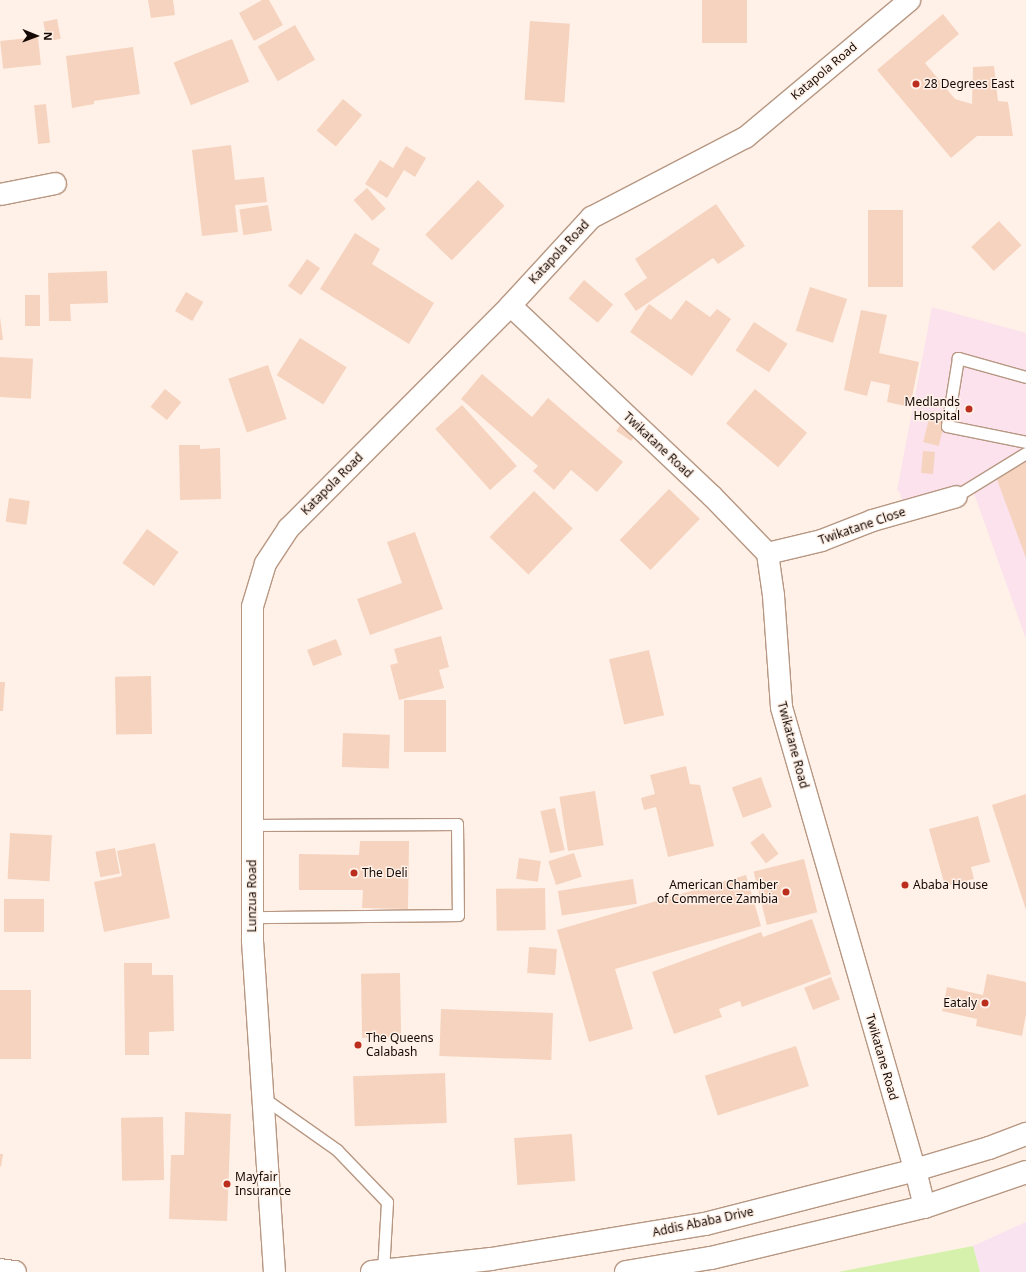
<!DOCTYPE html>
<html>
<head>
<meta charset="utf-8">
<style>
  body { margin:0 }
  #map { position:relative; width:1026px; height:1272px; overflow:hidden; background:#fff1e8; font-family:"Noto Sans",sans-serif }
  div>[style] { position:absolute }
  .commercial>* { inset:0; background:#f9e3f0 }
  .medical>* { inset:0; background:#fbe2ec }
  .green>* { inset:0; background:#d5f1ab }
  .building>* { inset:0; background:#f6d3be; transform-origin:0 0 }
  .roads { filter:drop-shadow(1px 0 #b79782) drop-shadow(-1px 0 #b79782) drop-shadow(0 1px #b79782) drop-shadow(0 -1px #b79782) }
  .service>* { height:11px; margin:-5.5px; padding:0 5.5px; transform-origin:5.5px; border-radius:5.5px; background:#fff }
  .minor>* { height:21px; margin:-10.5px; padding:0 10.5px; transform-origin:10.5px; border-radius:10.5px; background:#fff }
  .secondary>* { height:22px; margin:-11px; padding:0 11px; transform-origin:11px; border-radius:11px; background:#fff }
  .dots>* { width:11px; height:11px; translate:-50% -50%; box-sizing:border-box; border:2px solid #fff1e8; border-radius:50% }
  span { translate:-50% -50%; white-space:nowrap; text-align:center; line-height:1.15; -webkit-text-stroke:3px #fff1e8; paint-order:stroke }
  .street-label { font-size:12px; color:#140904 }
  .poi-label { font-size:12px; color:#140904 }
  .left { translate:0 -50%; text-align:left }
  .right { translate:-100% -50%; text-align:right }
  .north { position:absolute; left:16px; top:16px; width:40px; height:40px; -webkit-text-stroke:3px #fff1e8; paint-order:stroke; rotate:91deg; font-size:11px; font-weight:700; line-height:16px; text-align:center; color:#140904 }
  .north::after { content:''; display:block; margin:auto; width:14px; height:18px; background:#140904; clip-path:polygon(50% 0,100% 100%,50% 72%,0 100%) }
</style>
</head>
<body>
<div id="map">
  <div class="commercial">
    <i style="clip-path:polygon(1026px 1222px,1026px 1272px,980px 1272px,973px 1246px)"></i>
  </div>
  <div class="medical">
    <i style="clip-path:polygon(932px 307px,1026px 333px,1026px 639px,971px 485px,903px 503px,899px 491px,897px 490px)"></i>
  </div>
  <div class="green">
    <i style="clip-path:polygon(973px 1246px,980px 1272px,838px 1272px)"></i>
  </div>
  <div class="building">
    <i style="clip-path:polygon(148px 0,173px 0,175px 15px,151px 18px)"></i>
    <i style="clip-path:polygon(262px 0,269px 0,283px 25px,254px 41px,239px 13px)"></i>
    <i style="left:702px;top:0;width:45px;height:43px"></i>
    <i style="clip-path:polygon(943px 14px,959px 34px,925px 63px,955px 99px,972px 104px,973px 67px,994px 66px,998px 101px,1008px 102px,1013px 136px,977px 136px,951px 158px,877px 70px)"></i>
    <i style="left:57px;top:19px;width:20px;height:14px;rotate:79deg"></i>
    <i style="left:530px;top:21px;width:40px;height:79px;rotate:4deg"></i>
    <i style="left:295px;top:25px;width:40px;height:43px;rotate:60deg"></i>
    <i style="left:38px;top:37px;width:28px;height:38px;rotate:84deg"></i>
    <i style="left:232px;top:39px;width:46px;height:63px;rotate:68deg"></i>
    <i style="clip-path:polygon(133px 47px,140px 94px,94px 101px,94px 104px,72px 108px,66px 56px)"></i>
    <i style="left:343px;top:99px;width:25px;height:41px;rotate:40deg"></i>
    <i style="left:46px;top:104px;width:39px;height:12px;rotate:84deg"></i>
    <i style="clip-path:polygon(231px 145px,235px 180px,264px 177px,267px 202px,235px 205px,238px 232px,202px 236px,192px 150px)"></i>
    <i style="clip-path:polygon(406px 146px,426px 158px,415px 177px,404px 170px,387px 198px,365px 184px,380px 160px,393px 168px)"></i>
    <i style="left:478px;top:180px;width:37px;height:76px;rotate:44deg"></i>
    <i style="left:367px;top:188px;width:28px;height:18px;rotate:48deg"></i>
    <i style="clip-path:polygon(716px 204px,745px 246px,718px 264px,713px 258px,636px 311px,624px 294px,647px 278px,635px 259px)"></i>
    <i style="left:268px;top:205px;width:26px;height:29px;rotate:81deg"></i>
    <i style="left:868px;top:210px;width:35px;height:77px"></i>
    <i style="left:999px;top:221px;width:33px;height:38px;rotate:47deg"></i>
    <i style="clip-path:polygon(355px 233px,380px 249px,372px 264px,434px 303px,409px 344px,320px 289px)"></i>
    <i style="left:307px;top:259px;width:16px;height:33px;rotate:35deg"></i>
    <i style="clip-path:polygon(107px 271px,108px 303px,70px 304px,71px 321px,49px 321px,48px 273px)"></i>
    <i style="left:584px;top:280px;width:38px;height:24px;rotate:40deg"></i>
    <i style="left:810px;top:287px;width:39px;height:46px;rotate:18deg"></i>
    <i style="left:186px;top:292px;width:20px;height:22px;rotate:30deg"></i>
    <i style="left:25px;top:295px;width:15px;height:31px"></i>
    <i style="clip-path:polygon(686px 300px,710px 317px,717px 309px,731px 319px,692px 376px,630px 332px,649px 304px,671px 320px)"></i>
    <i style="clip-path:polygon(861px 310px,887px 315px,879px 353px,919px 362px,910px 407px,887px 402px,890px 385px,871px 381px,867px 396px,844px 390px)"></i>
    <i style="clip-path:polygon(0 317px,3px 340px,0 340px)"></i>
    <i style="left:754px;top:322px;width:40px;height:34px;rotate:33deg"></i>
    <i style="left:300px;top:338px;width:55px;height:44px;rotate:32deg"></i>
    <i style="left:0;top:357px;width:33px;height:40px;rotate:3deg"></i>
    <i style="left:268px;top:365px;width:57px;height:42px;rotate:71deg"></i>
    <i style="clip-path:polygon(482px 374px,532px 417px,548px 398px,623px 462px,597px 492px,571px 470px,554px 490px,533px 471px,538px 466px,461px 399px)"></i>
    <i style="left:165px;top:389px;width:21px;height:23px;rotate:39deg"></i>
    <i style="left:755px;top:389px;width:68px;height:45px;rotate:40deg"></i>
    <i style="left:462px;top:405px;width:82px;height:36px;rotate:48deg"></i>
    <i style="left:931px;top:411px;width:16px;height:32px;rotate:14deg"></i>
    <i style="left:623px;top:421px;width:18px;height:12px;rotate:34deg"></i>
    <i style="clip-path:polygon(179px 445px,200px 445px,200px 449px,220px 448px,221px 499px,180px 500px)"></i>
    <i style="left:923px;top:451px;width:12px;height:22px;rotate:5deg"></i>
    <i style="clip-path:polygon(1026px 462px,1026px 558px,995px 474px)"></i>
    <i style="left:669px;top:489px;width:43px;height:71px;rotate:44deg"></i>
    <i style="left:534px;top:491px;width:54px;height:64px;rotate:44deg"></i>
    <i style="left:9px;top:498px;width:21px;height:24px;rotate:8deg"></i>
    <i style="left:147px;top:529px;width:39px;height:42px;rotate:36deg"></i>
    <i style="clip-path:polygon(415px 532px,443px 609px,370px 635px,357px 599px,402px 583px,387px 542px)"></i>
    <i style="clip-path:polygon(441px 636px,449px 667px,439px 670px,444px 688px,399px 700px,390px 665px,398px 663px,394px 649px)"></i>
    <i style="left:336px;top:639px;width:17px;height:31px;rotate:69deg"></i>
    <i style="left:649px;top:650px;width:67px;height:41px;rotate:77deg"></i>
    <i style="left:151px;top:676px;width:58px;height:36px;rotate:89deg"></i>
    <i style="clip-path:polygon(0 682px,5px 682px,3px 711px,0 711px)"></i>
    <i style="left:404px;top:700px;width:42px;height:52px"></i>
    <i style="left:343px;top:733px;width:47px;height:34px;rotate:2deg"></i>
    <i style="clip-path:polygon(686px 766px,690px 784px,700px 785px,714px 846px,668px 857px,656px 807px,644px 810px,641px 798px,655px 794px,650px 775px)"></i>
    <i style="left:761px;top:777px;width:32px;height:31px;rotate:70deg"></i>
    <i style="left:595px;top:791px;width:55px;height:36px;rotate:81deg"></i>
    <i style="clip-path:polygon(1026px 794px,1026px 910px,992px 805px)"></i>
    <i style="left:555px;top:808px;width:43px;height:15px;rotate:77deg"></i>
    <i style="clip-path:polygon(978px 816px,990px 862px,971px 867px,974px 879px,945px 886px,929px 829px)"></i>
    <i style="left:10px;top:833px;width:42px;height:46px;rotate:3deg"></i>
    <i style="left:763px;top:833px;width:26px;height:16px;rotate:53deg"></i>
    <i style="clip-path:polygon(360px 841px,409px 841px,408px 909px,362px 908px,363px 890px,299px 890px,299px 854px,359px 855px)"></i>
    <i style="clip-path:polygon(155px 843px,170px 918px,104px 932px,94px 882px,122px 876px,117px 851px)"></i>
    <i style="left:115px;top:848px;width:26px;height:20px;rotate:79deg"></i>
    <i style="left:574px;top:853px;width:25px;height:27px;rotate:72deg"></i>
    <i style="left:519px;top:858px;width:22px;height:21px;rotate:8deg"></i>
    <i style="left:804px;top:859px;width:55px;height:52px;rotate:76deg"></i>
    <i style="clip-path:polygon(746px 875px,761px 926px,615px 969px,633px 1029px,589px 1042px,557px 930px)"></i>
    <i style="left:633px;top:879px;width:25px;height:76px;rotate:81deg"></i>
    <i style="left:545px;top:888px;width:42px;height:49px;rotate:89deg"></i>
    <i style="left:4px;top:899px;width:40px;height:33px"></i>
    <i style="clip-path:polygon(812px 919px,831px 974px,742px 1007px,740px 1001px,719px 1009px,722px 1017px,674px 1034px,652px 972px,761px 932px,763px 937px)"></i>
    <i style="left:529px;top:947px;width:28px;height:26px;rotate:4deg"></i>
    <i style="clip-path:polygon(124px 963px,152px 963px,152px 975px,173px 975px,174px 1031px,149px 1032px,149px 1055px,125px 1055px)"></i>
    <i style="left:400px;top:973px;width:64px;height:39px;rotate:89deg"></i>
    <i style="clip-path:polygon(987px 974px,1026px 982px,1026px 1014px,1022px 1036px,976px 1026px,977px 1019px,942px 1011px,947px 987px,983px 995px)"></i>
    <i style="left:831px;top:977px;width:24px;height:29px;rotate:68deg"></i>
    <i style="left:0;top:990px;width:31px;height:69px"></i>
    <i style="left:441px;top:1009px;width:112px;height:47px;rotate:2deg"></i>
    <i style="left:796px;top:1046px;width:42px;height:96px;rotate:72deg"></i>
    <i style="left:445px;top:1073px;width:50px;height:92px;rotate:88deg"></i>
    <i style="clip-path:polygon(185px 1112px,231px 1114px,227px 1221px,169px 1219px,171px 1155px,184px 1155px)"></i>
    <i style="left:163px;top:1117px;width:63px;height:42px;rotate:89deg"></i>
    <i style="left:572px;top:1134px;width:47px;height:58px;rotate:86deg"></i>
    <i style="clip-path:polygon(0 1154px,3px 1154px,1px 1167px,0 1166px)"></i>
  </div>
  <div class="roads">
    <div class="service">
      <i style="left:1026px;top:377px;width:71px;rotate:-164.4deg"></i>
      <i style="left:958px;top:358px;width:69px;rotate:99.2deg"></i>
      <i style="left:947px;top:426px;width:81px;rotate:11.4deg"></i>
      <i style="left:956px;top:496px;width:82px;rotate:-31.6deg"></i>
      <i style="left:252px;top:825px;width:205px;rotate:-0.3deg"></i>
      <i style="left:457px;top:824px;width:91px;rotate:89.4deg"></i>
      <i style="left:458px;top:915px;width:206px;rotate:179.4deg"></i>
      <i style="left:262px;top:1097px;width:92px;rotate:35.2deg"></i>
      <i style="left:337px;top:1150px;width:72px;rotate:46.1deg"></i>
      <i style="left:387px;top:1202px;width:69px;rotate:93.3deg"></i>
    </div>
    <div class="minor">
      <i style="left:0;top:194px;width:56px;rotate:-11.3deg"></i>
      <i style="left:510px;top:305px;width:277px;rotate:43.4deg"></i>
      <i style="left:711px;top:495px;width:81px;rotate:46deg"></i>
      <i style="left:767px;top:553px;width:42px;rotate:81.9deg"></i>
      <i style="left:773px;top:595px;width:112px;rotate:85.9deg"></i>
      <i style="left:781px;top:707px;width:482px;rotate:73.9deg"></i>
      <i style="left:915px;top:1170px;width:38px;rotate:76deg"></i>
      <i style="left:767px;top:553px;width:56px;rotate:-13.5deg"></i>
      <i style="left:821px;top:540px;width:55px;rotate:-21.4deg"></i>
      <i style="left:872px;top:520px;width:87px;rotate:-15.9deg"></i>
      <i style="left:274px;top:1272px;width:333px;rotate:-93.8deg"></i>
      <i style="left:252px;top:940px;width:334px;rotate:-90deg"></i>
      <i style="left:252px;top:606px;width:45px;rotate:-73.2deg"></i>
      <i style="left:265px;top:563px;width:42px;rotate:-56.7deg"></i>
      <i style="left:288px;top:528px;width:315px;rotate:-45.1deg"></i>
      <i style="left:510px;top:305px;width:120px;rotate:-47.4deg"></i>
      <i style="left:591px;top:217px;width:174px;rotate:-27.5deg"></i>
      <i style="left:745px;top:137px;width:214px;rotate:-39.9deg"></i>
    </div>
    <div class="secondary">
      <i style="left:0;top:1270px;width:15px;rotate:8deg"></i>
      <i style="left:372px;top:1272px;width:120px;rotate:-6.2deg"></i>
      <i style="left:491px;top:1259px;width:217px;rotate:-9.3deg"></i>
      <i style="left:705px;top:1224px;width:217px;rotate:-14.4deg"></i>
      <i style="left:915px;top:1170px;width:77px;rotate:-16.6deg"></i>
      <i style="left:989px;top:1148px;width:40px;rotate:-21deg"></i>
      <i style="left:626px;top:1272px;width:86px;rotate:-9.4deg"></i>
      <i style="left:711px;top:1258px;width:219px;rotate:-13.5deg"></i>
      <i style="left:924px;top:1207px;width:108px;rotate:-18.9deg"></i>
    </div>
  </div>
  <div class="dots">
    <i style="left:916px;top:84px;background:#bb2e1d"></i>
    <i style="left:969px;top:409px;background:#bb2e1d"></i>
    <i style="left:354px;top:873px;background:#bb2e1d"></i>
    <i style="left:905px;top:885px;background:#bb2e1d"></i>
    <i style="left:786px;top:892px;background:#bb2e1d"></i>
    <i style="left:985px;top:1003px;background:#bb2e1d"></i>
    <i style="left:358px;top:1045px;background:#bb2e1d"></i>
    <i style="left:227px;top:1184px;background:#bb2e1d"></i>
  </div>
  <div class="street-label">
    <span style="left:824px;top:71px;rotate:-40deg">Katapola Road</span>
    <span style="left:559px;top:252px;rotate:-47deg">Katapola Road</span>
    <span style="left:658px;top:445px;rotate:43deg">Twikatane Road</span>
    <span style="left:332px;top:484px;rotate:-45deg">Katapola Road</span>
    <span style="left:862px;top:526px;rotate:-19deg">Twikatane Close</span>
    <span style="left:793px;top:745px;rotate:75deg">Twikatane Road</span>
    <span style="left:252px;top:896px;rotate:-90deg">Lunzua Road</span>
    <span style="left:882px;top:1057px;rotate:74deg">Twikatane Road</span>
    <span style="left:703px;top:1222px;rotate:-12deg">Addis Ababa Drive</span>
  </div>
  <div class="poi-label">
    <span class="left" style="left:924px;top:84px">28 Degrees East</span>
    <span class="right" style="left:960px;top:409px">Medlands<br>Hospital</span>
    <span class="left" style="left:362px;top:873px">The Deli</span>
    <span class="right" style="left:778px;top:892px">American Chamber<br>of Commerce Zambia</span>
    <span class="left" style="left:913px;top:885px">Ababa House</span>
    <span class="right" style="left:977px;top:1003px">Eataly</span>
    <span class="left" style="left:366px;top:1045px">The Queens<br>Calabash</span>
    <span class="left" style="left:235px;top:1184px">Mayfair<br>Insurance</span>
  </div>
  <div class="north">N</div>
</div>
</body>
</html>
